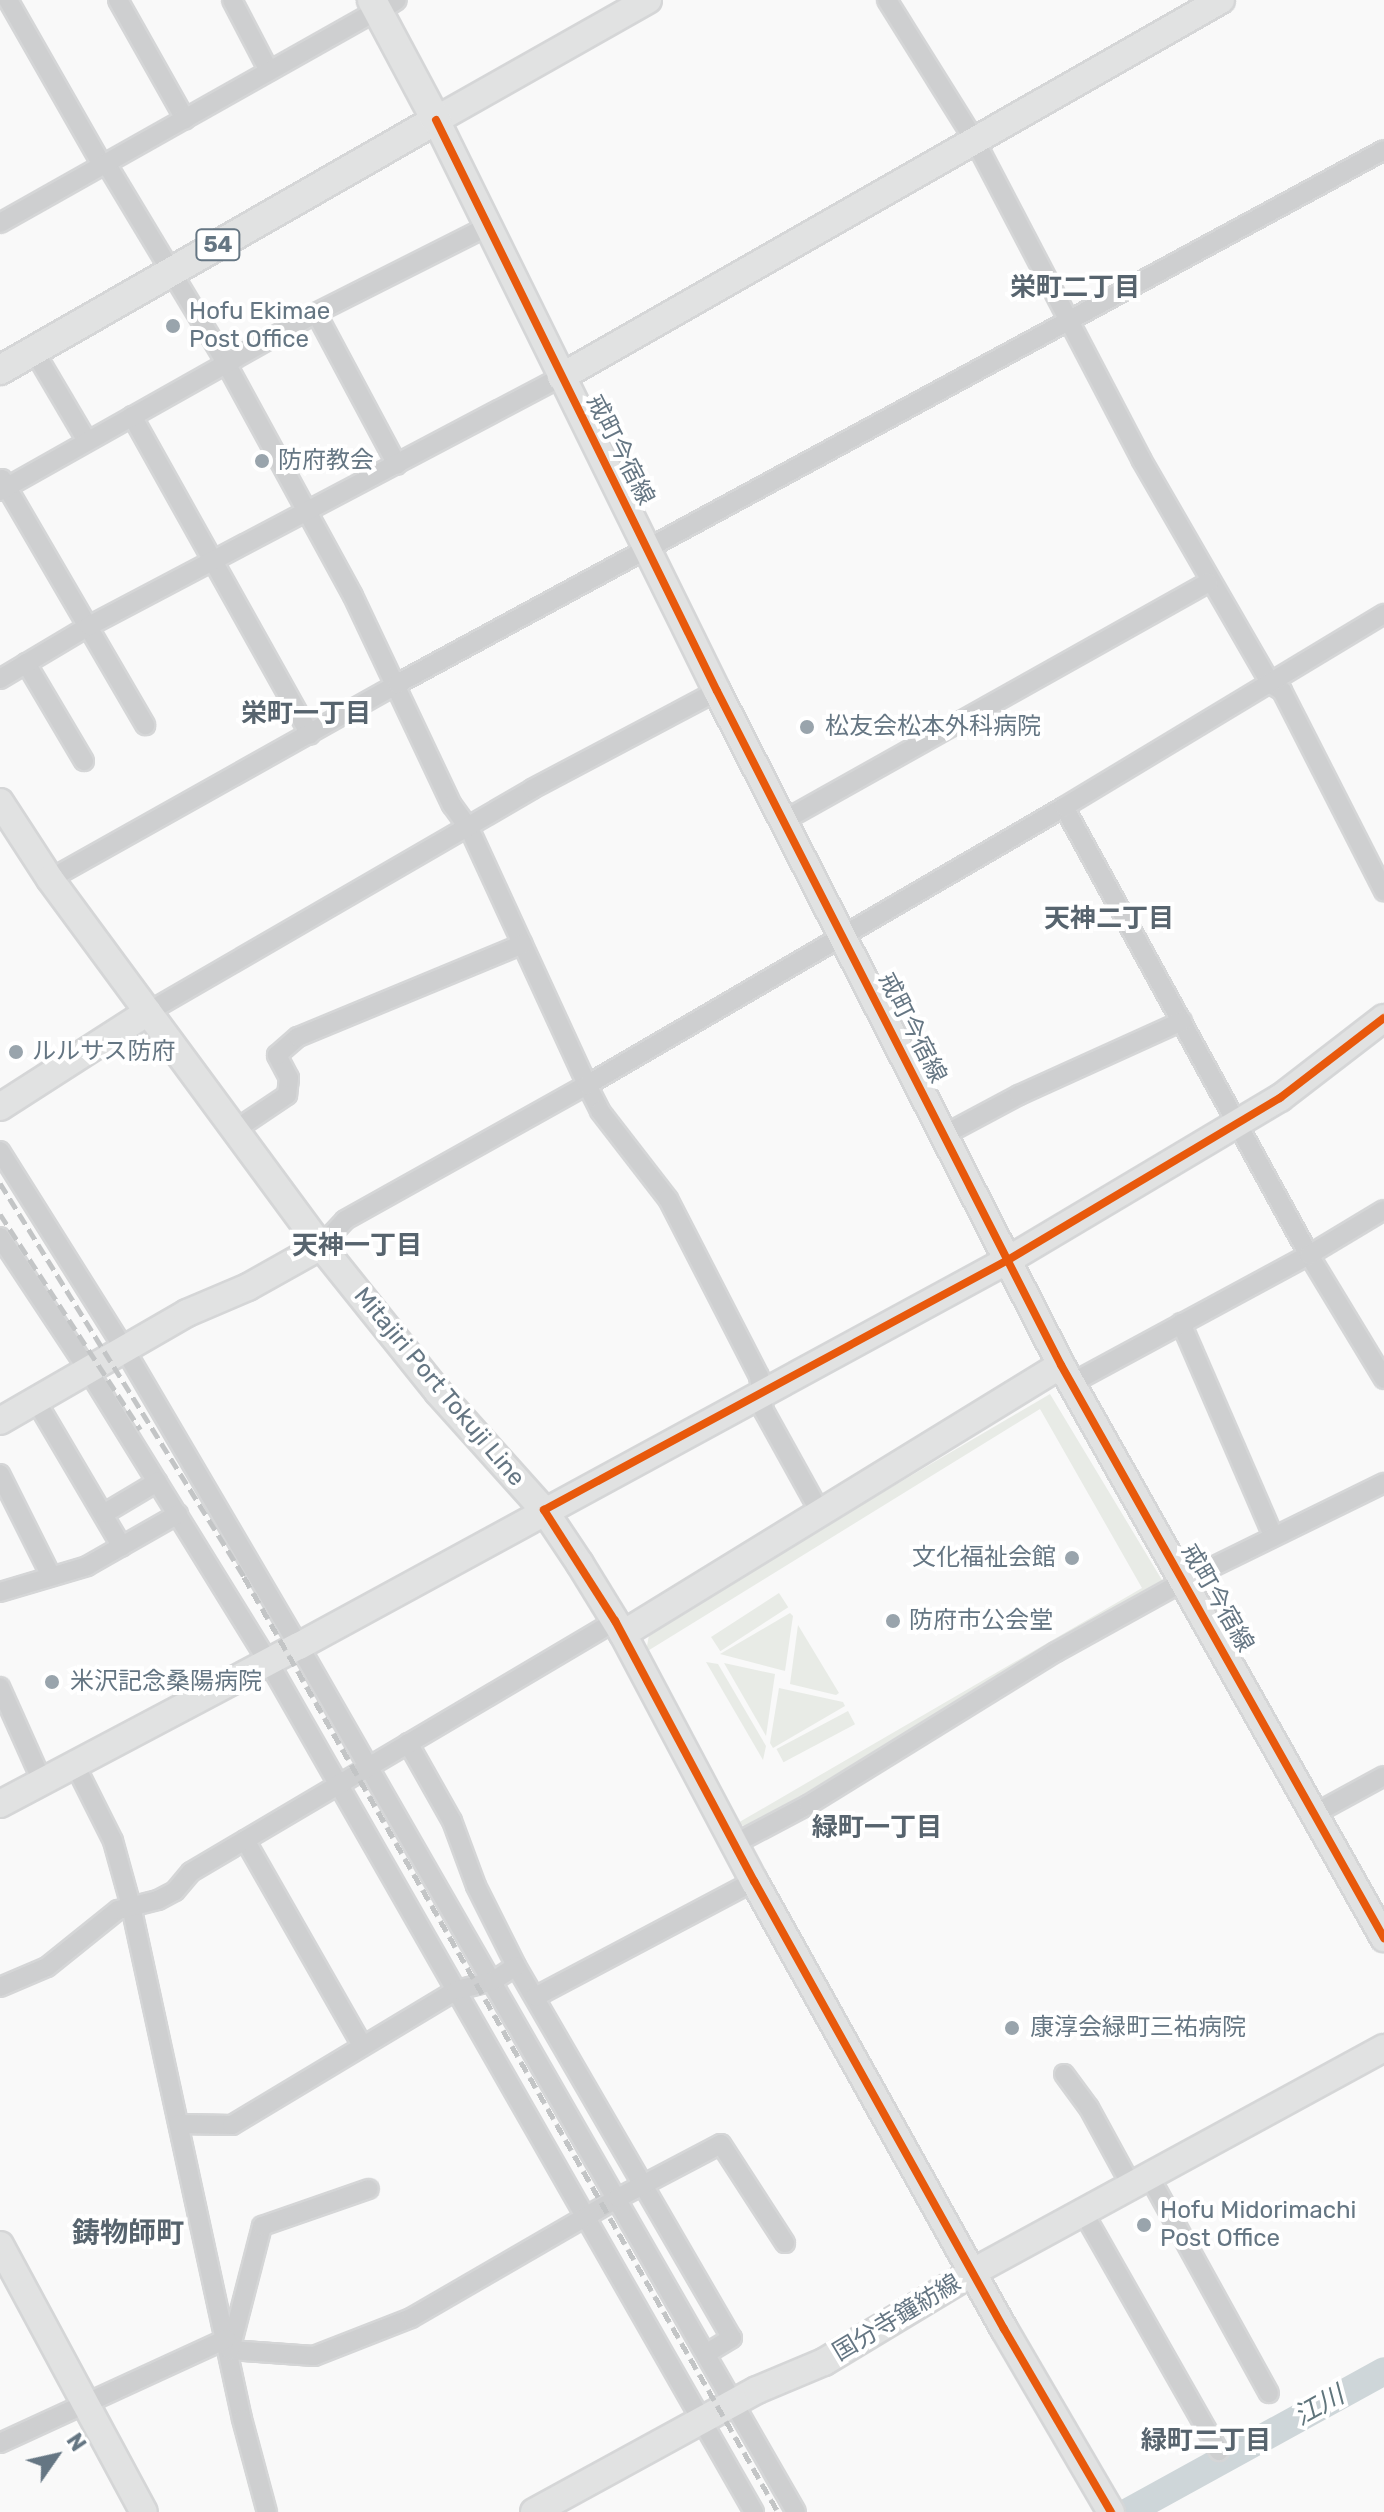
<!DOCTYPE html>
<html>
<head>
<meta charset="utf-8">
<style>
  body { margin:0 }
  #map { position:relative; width:1384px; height:2512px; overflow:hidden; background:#f9f9f9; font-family:Rubik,"Noto Sans JP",sans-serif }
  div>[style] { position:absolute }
  .green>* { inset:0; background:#e8ebe6; transform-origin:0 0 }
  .river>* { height:28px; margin:-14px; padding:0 14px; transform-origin:14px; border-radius:14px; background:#ced6d9 }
  .roads { filter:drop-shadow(2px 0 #d5d6d7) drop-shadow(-2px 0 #d5d6d7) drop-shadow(0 2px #d5d6d7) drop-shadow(0 -2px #d5d6d7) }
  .street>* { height:18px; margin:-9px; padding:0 9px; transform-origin:9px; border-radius:9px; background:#cecfd0 }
  .secondary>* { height:26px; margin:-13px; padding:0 13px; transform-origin:13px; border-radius:13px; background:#e1e2e2 }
  .primary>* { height:28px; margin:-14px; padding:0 14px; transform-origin:14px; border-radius:14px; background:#e1e2e2 }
  .rail>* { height:5px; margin-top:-2.5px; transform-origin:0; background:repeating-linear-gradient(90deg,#c3c5c6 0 12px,transparent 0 18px) }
  .cycleway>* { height:8px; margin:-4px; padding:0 4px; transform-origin:4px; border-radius:4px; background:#e8590c }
  .dots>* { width:22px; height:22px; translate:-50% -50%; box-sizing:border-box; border:4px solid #fff; border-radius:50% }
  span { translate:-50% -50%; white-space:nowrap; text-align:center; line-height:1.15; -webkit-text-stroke:8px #fff; paint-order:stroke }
  .shield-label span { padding:2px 6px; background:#fff; border:2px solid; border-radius:6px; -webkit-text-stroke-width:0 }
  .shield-label { font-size:22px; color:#657683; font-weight:700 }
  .poi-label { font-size:24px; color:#657683 }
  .left { translate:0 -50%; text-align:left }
  .right { translate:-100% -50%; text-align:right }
  .street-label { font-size:24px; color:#657683 }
  .neighbourhood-label { font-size:26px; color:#57646e; font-weight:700 }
  .water-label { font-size:26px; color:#60757c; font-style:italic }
  .quarter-label { font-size:28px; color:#57646e; font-weight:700 }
  .north { position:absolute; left:16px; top:2416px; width:80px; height:80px; -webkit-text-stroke:6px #fff; paint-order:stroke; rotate:56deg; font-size:22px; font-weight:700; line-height:32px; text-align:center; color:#657683 }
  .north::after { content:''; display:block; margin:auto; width:28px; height:36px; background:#657683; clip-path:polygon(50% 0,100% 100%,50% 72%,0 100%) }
</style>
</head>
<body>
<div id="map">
  <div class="green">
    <i style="clip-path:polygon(1050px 1394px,1165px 1585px,1053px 1645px,749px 1827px,736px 1824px,1142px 1588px,1040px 1409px,646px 1652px,650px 1629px)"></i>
    <i style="left:779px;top:1593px;width:17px;height:81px;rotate:57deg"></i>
    <i style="clip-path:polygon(790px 1613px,793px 1616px,785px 1671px,720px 1654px)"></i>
    <i style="clip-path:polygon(798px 1625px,839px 1693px,836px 1695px,790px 1684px)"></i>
    <i style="clip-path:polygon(706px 1662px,718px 1664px,766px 1746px,763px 1760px)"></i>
    <i style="clip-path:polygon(724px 1663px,775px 1674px,766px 1736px)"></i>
    <i style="clip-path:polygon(779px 1688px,843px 1702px,845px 1706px,773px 1748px,770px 1743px)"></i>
    <i style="left:848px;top:1711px;width:15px;height:81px;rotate:62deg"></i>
  </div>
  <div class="river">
    <i style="left:1128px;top:2512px;width:292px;rotate:-28.8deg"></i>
  </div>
  <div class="roads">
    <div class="street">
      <i style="left:8px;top:0;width:190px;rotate:60.3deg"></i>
      <i style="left:118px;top:0;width:137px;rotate:60.6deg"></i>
      <i style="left:232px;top:0;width:80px;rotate:62.5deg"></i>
      <i style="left:887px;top:0;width:166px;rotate:58deg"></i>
      <i style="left:975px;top:141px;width:359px;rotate:62.4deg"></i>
      <i style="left:1141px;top:459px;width:260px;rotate:60deg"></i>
      <i style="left:1271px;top:684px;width:13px;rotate:32deg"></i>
      <i style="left:1282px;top:691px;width:225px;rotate:63deg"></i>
      <i style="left:378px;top:12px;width:22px;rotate:-32deg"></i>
      <i style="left:106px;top:163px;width:233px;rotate:59deg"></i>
      <i style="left:226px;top:363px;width:265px;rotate:61.4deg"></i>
      <i style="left:353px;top:596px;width:231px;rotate:64.7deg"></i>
      <i style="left:452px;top:805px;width:29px;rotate:54deg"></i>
      <i style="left:469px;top:828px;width:283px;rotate:65.3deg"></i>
      <i style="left:587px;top:1085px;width:29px;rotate:63deg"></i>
      <i style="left:600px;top:1111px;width:111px;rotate:52.3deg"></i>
      <i style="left:668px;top:1199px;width:199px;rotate:62.8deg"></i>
      <i style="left:759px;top:1376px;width:35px;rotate:82deg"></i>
      <i style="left:764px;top:1411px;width:118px;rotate:61deg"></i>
      <i style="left:0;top:223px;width:424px;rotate:-29.4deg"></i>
      <i style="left:316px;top:313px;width:172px;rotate:61.9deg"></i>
      <i style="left:34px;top:351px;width:104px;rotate:59.5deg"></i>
      <i style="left:132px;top:416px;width:365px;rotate:60.8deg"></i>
      <i style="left:2px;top:479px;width:285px;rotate:59.8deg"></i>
      <i style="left:0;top:491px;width:363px;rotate:-29.4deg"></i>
      <i style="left:316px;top:313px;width:193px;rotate:-26.8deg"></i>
      <i style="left:26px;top:663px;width:114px;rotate:59.4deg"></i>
      <i style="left:0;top:679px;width:104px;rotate:-30.8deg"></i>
      <i style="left:89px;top:626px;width:534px;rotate:-27.81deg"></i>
      <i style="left:1064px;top:807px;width:511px;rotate:61.33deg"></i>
      <i style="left:1309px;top:1255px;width:145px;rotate:58.8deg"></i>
      <i style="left:783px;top:821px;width:488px;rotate:-29.3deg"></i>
      <i style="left:50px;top:879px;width:398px;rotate:-29.3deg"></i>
      <i style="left:397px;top:684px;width:1122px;rotate:-28.41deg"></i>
      <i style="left:148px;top:1012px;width:444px;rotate:-30.1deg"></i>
      <i style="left:532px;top:789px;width:209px;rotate:-27.9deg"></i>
      <i style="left:235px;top:1130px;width:63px;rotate:-33.9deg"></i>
      <i style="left:287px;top:1095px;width:17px;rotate:-83deg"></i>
      <i style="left:289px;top:1078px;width:26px;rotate:-118deg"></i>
      <i style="left:277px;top:1055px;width:28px;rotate:-41deg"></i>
      <i style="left:298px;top:1037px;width:243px;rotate:-22.5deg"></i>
      <i style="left:944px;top:1135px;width:85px;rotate:-28.1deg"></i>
      <i style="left:1019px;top:1095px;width:179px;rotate:-24.4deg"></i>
      <i style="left:0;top:1151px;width:235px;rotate:57.9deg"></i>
      <i style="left:125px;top:1350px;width:343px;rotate:59.6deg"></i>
      <i style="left:299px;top:1646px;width:998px;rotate:60.15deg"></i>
      <i style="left:0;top:1237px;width:159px;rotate:56.5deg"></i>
      <i style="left:88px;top:1370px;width:342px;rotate:58.3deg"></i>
      <i style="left:268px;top:1661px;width:980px;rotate:60.27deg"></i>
      <i style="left:321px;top:1246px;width:35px;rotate:-47deg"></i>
      <i style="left:345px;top:1220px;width:277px;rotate:-29.2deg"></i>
      <i style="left:587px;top:1085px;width:552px;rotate:-30.23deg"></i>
      <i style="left:1064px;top:807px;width:374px;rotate:-31.1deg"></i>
      <i style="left:1181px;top:1323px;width:232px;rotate:66.6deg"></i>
      <i style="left:1072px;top:1383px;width:269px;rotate:-28.4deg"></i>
      <i style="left:1309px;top:1255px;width:87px;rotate:-31deg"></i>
      <i style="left:36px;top:1401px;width:169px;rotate:59.5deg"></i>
      <i style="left:0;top:1474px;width:114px;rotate:63.4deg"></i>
      <i style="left:105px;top:1513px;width:61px;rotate:-30.8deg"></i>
      <i style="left:0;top:1592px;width:91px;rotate:-16.6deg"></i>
      <i style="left:87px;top:1566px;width:105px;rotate:-29.7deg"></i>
      <i style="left:0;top:1687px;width:103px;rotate:65.9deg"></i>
      <i style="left:408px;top:1743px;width:90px;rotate:60.6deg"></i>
      <i style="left:452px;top:1821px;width:69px;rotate:69.7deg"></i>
      <i style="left:476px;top:1886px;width:89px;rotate:63.4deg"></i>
      <i style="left:516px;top:1966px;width:430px;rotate:59.9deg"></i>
      <i style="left:732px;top:2338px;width:29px;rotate:149deg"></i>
      <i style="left:74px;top:1763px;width:87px;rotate:63.4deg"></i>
      <i style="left:113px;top:1841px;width:67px;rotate:74.5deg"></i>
      <i style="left:131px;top:1906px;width:525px;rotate:77.79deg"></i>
      <i style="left:242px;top:2419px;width:96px;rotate:75deg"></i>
      <i style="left:1316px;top:1813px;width:77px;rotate:-28.6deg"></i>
      <i style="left:245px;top:1840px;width:236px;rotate:60.3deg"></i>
      <i style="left:734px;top:1844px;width:84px;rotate:-27.8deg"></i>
      <i style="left:808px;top:1805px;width:291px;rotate:-31.7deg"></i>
      <i style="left:1056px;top:1652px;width:146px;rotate:-29deg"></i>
      <i style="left:1184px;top:1581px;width:223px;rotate:-26.1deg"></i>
      <i style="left:0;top:1987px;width:51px;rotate:-23.1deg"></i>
      <i style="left:47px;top:1967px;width:91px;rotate:-38.8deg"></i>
      <i style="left:118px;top:1910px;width:41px;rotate:-14deg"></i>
      <i style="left:158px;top:1900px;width:19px;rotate:-28deg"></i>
      <i style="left:175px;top:1891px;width:25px;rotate:-50deg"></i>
      <i style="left:191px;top:1872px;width:493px;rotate:-30.6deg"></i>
      <i style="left:535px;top:1997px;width:248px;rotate:-27.9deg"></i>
      <i style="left:1064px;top:2074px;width:42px;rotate:53.7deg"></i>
      <i style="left:1089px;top:2108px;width:90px;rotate:61.4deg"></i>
      <i style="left:179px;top:2124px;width:53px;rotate:1.1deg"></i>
      <i style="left:232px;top:2125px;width:262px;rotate:-31deg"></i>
      <i style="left:457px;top:1990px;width:37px;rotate:-14deg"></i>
      <i style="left:493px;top:1981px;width:27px;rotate:-33deg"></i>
      <i style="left:1149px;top:2176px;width:248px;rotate:61.1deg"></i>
      <i style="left:1083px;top:2212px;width:275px;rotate:60.4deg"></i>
      <i style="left:230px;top:2350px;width:84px;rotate:4.1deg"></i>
      <i style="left:314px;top:2356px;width:104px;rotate:-21.4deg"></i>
      <i style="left:411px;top:2318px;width:239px;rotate:-30.1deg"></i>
      <i style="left:618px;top:2198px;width:116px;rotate:-27.7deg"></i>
      <i style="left:721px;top:2144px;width:118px;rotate:57.1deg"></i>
      <i style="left:230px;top:2350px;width:128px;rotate:-75.5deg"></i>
      <i style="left:262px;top:2226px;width:113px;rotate:-19.1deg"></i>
      <i style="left:0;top:2443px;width:249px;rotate:-24.7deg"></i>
    </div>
    <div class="secondary">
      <i style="left:648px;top:0;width:244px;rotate:150.5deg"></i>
      <i style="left:436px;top:120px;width:636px;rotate:63.8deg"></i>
      <i style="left:717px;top:691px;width:757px;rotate:62.96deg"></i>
      <i style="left:1061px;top:1365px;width:658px;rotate:60.59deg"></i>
      <i style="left:561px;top:377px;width:760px;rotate:-29.74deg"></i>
      <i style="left:0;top:802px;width:92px;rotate:57deg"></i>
      <i style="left:50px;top:879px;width:456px;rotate:53.6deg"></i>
      <i style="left:321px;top:1246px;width:187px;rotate:51.3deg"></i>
      <i style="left:438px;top:1392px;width:159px;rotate:48.1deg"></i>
      <i style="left:544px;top:1510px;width:65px;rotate:56.3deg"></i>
      <i style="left:580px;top:1564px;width:82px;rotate:58.4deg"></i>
      <i style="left:623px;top:1634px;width:280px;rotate:62.1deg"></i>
      <i style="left:754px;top:1881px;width:513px;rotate:60.84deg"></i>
      <i style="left:1004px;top:2329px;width:212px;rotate:59.7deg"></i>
      <i style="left:0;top:1107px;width:176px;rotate:-32.7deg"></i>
      <i style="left:0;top:1421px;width:216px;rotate:-30deg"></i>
      <i style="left:187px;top:1313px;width:66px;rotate:-23.1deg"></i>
      <i style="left:248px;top:1287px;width:84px;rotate:-29.3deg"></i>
      <i style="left:623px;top:1634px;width:514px;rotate:-31.56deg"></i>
      <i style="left:0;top:1804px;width:338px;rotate:-27.9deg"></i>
      <i style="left:299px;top:1646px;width:807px;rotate:-28.57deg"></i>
      <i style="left:1008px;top:1260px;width:317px;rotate:-30.8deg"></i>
      <i style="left:1280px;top:1098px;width:131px;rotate:-37.6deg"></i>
      <i style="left:0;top:2245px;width:303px;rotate:61.7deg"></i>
      <i style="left:534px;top:2512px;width:254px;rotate:-28.7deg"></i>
      <i style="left:757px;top:2390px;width:73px;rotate:-22.7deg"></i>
      <i style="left:824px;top:2362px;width:174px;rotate:-31.1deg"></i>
      <i style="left:973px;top:2272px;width:468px;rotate:-28.6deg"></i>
    </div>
    <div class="primary">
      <i style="left:0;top:370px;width:503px;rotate:-29.83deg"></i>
      <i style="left:436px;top:120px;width:136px;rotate:-118.1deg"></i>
    </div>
  </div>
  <div class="rail">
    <i style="left:0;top:1183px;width:463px;rotate:58.2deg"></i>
    <i style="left:244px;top:1577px;width:1077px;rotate:60.27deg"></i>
    <i style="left:0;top:1214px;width:257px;rotate:56.9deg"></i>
  </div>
  <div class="cycleway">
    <i style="left:436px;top:120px;width:636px;rotate:63.8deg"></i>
    <i style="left:717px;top:691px;width:757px;rotate:62.96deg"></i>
    <i style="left:1061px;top:1365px;width:658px;rotate:60.59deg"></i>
    <i style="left:1111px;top:2512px;width:212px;rotate:-120.3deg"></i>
    <i style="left:1004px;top:2329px;width:513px;rotate:-119.16deg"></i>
    <i style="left:754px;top:1881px;width:295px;rotate:-118.1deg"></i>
    <i style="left:615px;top:1621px;width:132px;rotate:-122.6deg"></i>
    <i style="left:544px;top:1510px;width:527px;rotate:-28.32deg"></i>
    <i style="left:1008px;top:1260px;width:317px;rotate:-30.8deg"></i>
    <i style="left:1280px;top:1098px;width:131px;rotate:-37.6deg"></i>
  </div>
  <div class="dots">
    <i style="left:173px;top:326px;background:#99a4ac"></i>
    <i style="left:262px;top:461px;background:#99a4ac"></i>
    <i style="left:807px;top:727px;background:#99a4ac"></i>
    <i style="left:16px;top:1052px;background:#99a4ac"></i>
    <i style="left:1072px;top:1558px;background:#99a4ac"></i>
    <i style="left:893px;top:1621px;background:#99a4ac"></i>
    <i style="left:52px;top:1682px;background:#99a4ac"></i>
    <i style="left:1012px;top:2028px;background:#99a4ac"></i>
    <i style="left:1144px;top:2225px;background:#99a4ac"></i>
  </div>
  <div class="shield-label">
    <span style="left:218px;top:245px">54</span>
  </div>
  <div class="poi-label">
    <span class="left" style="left:189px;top:326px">Hofu Ekimae<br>Post Office</span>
    <span class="left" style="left:278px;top:461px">防府教会</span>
    <span class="left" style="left:825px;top:727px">松友会松本外科病院</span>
    <span class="left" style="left:32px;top:1052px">ルルサス防府</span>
    <span class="right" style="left:1056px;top:1558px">文化福祉会館</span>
    <span class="left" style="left:909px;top:1621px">防府市公会堂</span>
    <span class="left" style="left:70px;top:1682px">米沢記念桑陽病院</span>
    <span class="left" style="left:1030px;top:2028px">康淳会緑町三祐病院</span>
    <span class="left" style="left:1160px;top:2225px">Hofu Midorimachi<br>Post Office</span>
  </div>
  <div class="street-label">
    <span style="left:620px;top:450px;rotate:63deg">戒町今宿線</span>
    <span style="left:912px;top:1028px;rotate:63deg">戒町今宿線</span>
    <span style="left:439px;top:1387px;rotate:50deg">Mitajiri Port Tokuji Line</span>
    <span style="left:1217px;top:1598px;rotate:60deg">戒町今宿線</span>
    <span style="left:897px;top:2318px;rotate:-31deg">国分寺鐘紡線</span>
  </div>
  <div class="neighbourhood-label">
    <span style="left:1075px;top:288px">栄町二丁目</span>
    <span style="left:306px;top:714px">栄町一丁目</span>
    <span style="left:1109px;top:919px">天神二丁目</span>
    <span style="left:357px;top:1246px">天神一丁目</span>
    <span style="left:877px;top:1828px">緑町一丁目</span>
    <span style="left:1206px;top:2441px">緑町二丁目</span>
  </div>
  <div class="water-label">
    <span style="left:1319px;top:2406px;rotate:-29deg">江川</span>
  </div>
  <div class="quarter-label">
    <span style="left:128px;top:2233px">鋳物師町</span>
  </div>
  <div class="north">N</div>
</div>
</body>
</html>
